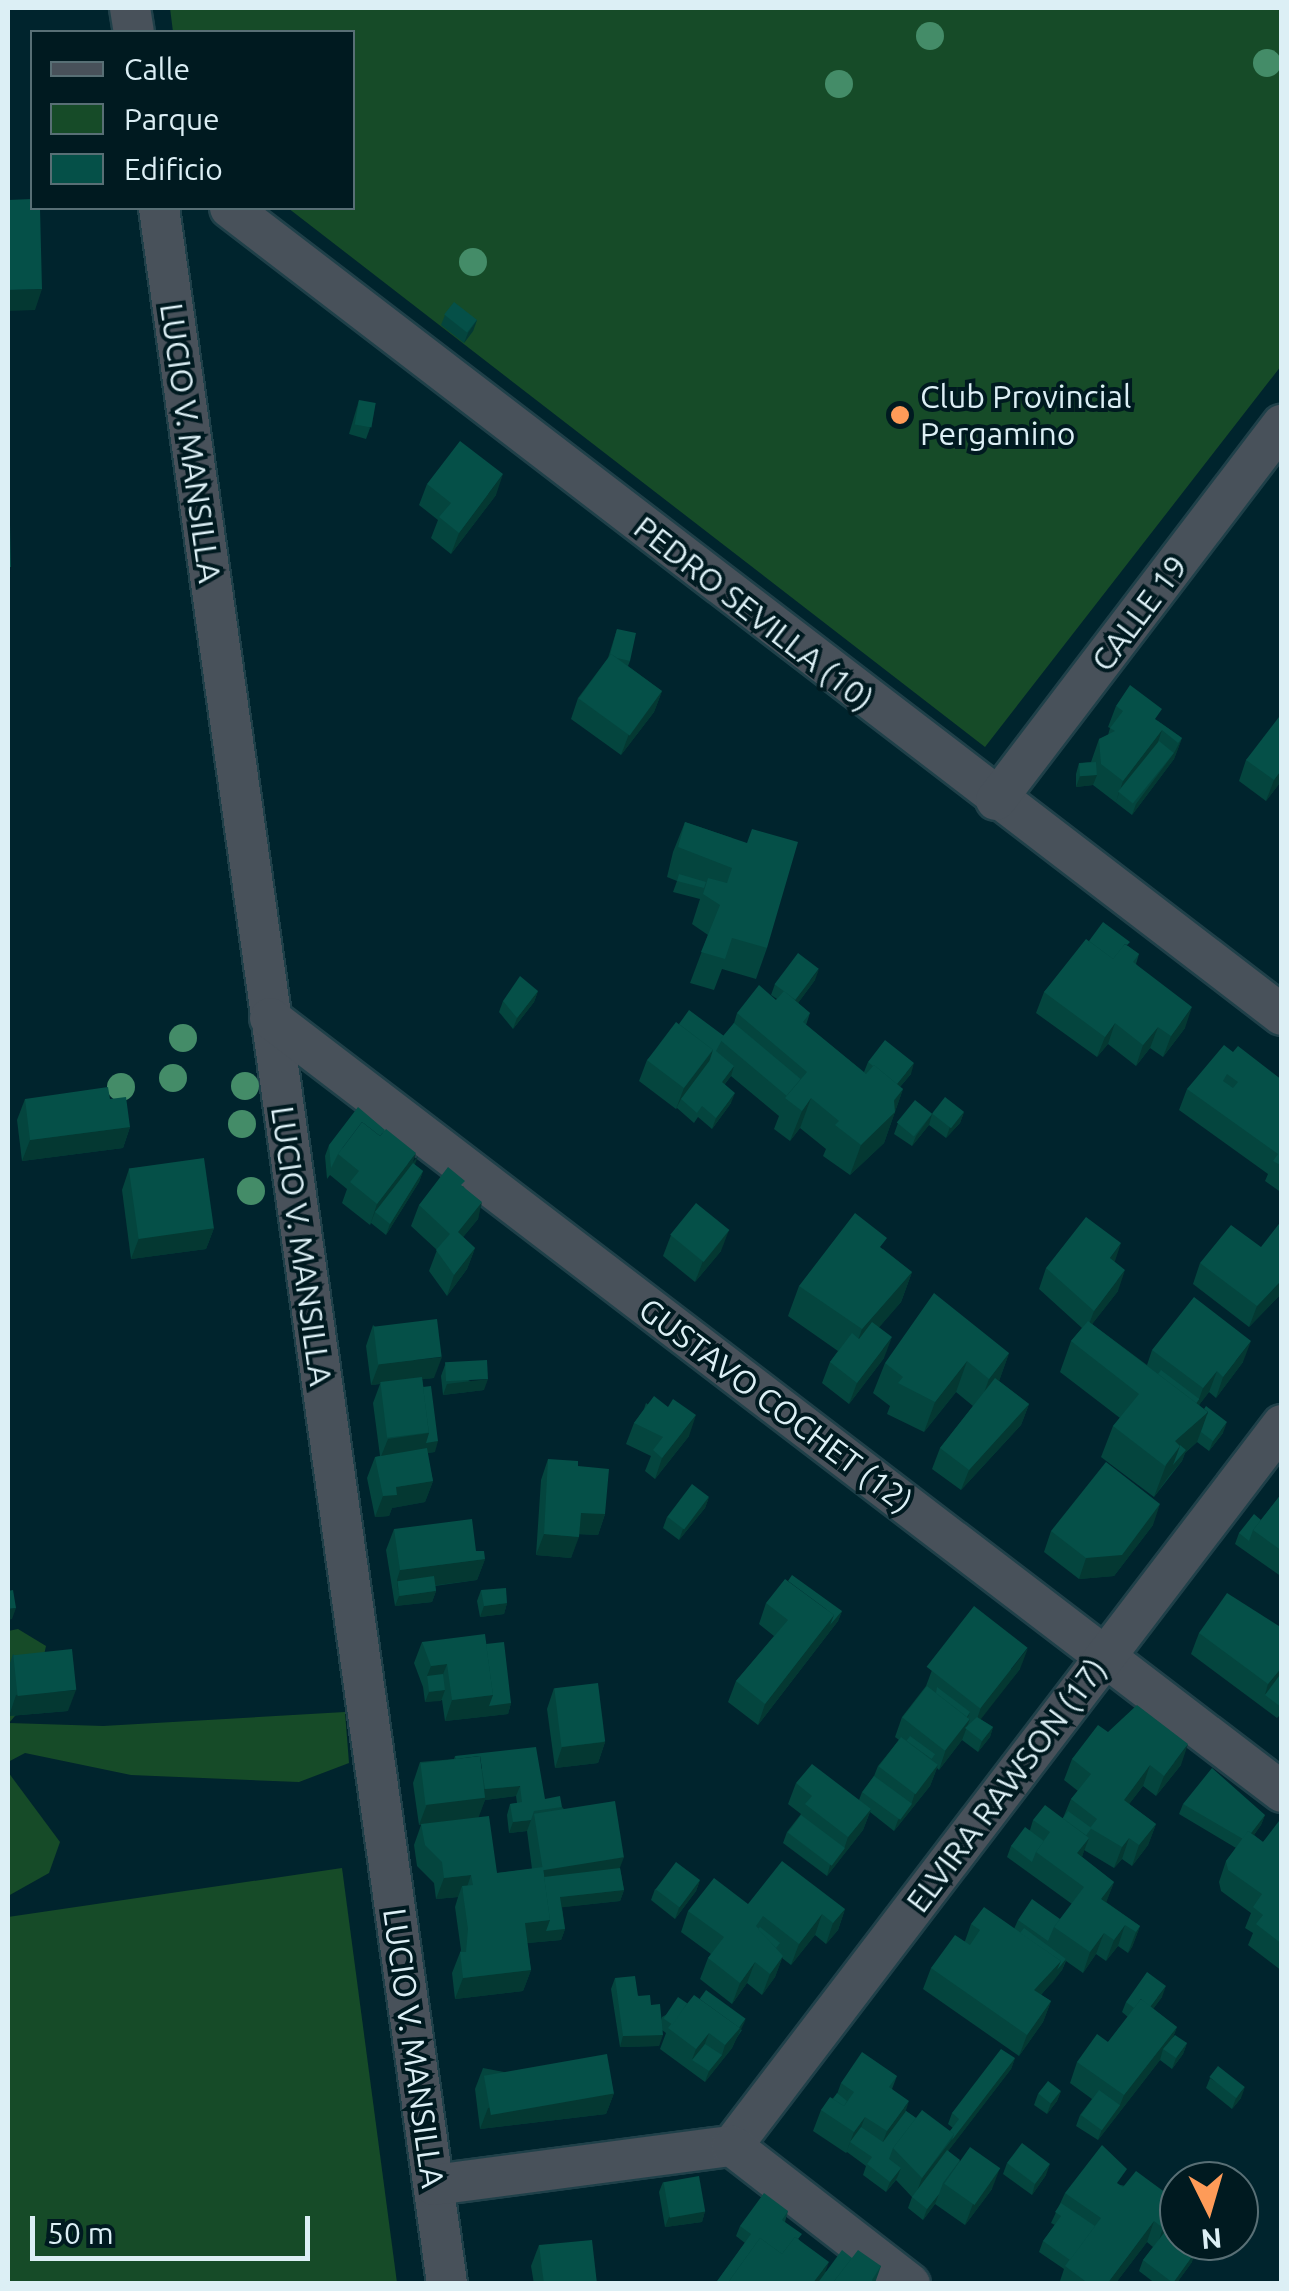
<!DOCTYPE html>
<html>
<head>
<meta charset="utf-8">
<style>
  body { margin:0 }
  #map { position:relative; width:1289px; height:2291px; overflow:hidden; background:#00242d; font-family:Ubuntu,sans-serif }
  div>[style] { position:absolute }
  .green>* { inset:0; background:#164b28 }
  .roads { filter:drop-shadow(2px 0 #1f4049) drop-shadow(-2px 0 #1f4049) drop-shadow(0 2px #1f4049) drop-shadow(0 -2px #1f4049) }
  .minor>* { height:40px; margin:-20px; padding:0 20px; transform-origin:20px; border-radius:20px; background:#48515a }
  .trees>* { width:28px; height:28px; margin:-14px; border-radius:50%; background:#448c68 }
  .wall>* { inset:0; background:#04453e }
  .shaded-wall>* { inset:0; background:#043832 }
  .building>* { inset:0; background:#055048; transform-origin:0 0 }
  .dots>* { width:28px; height:28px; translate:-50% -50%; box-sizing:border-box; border:5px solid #001a20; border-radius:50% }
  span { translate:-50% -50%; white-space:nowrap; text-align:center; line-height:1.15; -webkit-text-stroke:8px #001a20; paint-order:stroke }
  .poi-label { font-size:32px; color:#dceff5 }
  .left { translate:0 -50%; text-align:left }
  .street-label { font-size:32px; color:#dceff5 }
  .frame { position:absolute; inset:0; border:10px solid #dceff5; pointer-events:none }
  .legend { position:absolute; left:30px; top:30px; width:325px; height:180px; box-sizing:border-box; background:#001a20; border:2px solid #586f75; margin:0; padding:12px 18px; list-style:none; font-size:30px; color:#dceff5 }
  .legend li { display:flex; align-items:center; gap:20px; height:50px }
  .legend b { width:50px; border:2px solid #586f75 }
  .north { position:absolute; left:1159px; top:2161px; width:100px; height:100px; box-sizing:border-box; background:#001a20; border:2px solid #586f75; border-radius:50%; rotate:175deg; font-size:28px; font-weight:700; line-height:40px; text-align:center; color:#dceff5 }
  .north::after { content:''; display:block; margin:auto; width:35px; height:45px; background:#fe9b58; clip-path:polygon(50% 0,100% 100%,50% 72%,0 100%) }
  .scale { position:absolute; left:30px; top:2216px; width:280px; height:45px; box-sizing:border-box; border:5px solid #dceff5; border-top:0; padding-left:12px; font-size:30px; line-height:35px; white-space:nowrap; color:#dceff5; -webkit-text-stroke:8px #001a20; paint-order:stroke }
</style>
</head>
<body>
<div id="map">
  <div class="green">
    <i style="clip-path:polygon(170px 8px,1281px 8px,1281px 366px,985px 747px,288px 208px,352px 208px,352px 32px,173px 32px)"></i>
    <i style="clip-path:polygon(18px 1629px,46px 1646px,36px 1691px,9px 1723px,103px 1726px,345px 1712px,349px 1763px,299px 1782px,131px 1775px,25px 1753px,8px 1762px,8px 1631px)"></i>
    <i style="clip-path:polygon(8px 1772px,60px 1842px,49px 1873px,8px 1896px)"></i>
    <i style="clip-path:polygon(342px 1868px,397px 2283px,8px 2283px,8px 1917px)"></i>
  </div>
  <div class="roads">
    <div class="minor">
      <i style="left:130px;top:8px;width:24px;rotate:81deg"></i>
      <i style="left:159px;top:208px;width:2096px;rotate:82.1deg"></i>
      <i style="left:230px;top:208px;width:1326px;rotate:37.49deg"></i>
      <i style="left:996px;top:800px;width:472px;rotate:-52.7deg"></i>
      <i style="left:270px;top:1018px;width:1274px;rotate:37.41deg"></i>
      <i style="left:732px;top:2146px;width:907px;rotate:-52.66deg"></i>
      <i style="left:434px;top:2185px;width:301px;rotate:-7.5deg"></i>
      <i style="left:732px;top:2146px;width:225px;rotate:37.8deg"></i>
    </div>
  </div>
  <div class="trees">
    <i style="left:930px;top:36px"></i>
    <i style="left:1267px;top:63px"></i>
    <i style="left:839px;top:84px"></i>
    <i style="left:473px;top:262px"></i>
    <i style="left:183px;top:1038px"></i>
    <i style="left:173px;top:1078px"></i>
    <i style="left:245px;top:1086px"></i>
    <i style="left:121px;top:1087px"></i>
    <i style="left:242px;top:1124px"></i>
    <i style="left:251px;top:1191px"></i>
  </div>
  <div class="wall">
    <i style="clip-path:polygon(445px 315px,477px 320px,473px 331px,464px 343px,441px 325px)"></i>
    <i style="clip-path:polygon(359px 400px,370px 428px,366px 439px,349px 434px)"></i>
    <i style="clip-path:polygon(427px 484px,496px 495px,451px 554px,431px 538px,438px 520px,419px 505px)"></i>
    <i style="clip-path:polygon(617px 629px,630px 661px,628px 666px,662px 691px,654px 712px,621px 755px,571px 719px,578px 698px,608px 658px)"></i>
    <i style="clip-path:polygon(1116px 706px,1158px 721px,1182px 738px,1174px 759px,1132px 815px,1093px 785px,1076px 787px,1076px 774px,1079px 763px,1091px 762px,1099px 739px,1108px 735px,1110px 728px,1108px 727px)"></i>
    <i style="clip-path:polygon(1282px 719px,1282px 780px,1266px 801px,1239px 781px,1246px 760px)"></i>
    <i style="clip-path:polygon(685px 822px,732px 838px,767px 948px,756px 979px,722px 969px,714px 990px,690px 983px,708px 935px,692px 924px,700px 899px,673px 892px,677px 881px,667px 877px,673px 852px)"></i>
    <i style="clip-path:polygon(1089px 941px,1128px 946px,1139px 954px,1136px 964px,1185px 1028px,1163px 1057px,1150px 1048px,1136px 1066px,1108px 1044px,1097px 1057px,1036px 1013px,1044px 992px)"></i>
    <i style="clip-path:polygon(815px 980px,798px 1003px,810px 1013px,806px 1025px,864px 1072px,868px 1062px,911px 1074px,900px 1087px,903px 1089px,884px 1143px,850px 1175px,823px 1156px,826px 1149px,800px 1128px,790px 1141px,774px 1129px,779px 1116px,731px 1076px,725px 1084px,731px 1103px,712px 1129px,698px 1117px,694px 1123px,677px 1108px,676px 1109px,639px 1081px,647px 1060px,679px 1024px,724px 1036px,734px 1023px,737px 1013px,776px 1000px,777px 999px,771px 995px,775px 984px)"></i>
    <i style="clip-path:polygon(538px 991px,534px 1002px,513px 1029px,499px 1012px,503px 1001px)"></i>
    <i style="clip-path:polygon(1233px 1052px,1282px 1080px,1282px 1193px,1265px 1181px,1268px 1174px,1179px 1110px,1187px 1089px)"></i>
    <i style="clip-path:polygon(25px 1099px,110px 1099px,130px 1127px,123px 1148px,22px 1161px,17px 1120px)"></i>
    <i style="clip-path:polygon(964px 1112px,960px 1123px,946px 1138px,929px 1125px,912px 1146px,894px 1134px,898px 1123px,932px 1114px)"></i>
    <i style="clip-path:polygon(329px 1145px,415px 1165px,423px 1171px,419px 1182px,386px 1235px,371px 1223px,370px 1225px,342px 1203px,347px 1189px,330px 1175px,327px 1179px,325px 1156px)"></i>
    <i style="clip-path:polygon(129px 1169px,214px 1228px,206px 1249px,131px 1259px,122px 1190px)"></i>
    <i style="clip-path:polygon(463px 1186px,480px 1207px,478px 1219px,463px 1237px,475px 1248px,467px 1269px,447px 1296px,429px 1271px,437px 1250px,411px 1226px,419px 1205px)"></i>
    <i style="clip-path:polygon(671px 1235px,721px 1251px,695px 1282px,663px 1256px)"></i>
    <i style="clip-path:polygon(883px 1249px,912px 1272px,901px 1302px,879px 1327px,884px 1358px,849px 1404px,822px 1383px,830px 1362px,838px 1351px,788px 1316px,799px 1286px)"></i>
    <i style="clip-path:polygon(1115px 1262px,1118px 1291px,1092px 1324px,1147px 1365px,1152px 1350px,1243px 1362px,1216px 1398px,1209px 1392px,1199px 1405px,1223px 1433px,1209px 1451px,1197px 1442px,1185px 1453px,1182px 1461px,1154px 1497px,1101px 1457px,1113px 1426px,1120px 1418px,1060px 1372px,1071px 1341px,1082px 1328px,1039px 1289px,1046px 1268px)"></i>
    <i style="clip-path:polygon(1200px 1263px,1282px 1293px,1249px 1327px,1193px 1284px)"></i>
    <i style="clip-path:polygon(373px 1325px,434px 1378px,422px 1379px,435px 1452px,427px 1453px,433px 1481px,425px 1502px,392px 1508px,389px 1516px,375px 1517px,367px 1478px,375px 1457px,380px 1456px,373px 1403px,380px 1384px,371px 1385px,366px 1346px)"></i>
    <i style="clip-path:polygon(1009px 1353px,999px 1381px,1029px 1404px,1021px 1425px,961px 1490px,932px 1469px,940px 1448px,973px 1406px,956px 1392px,924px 1432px,887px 1414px,890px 1406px,873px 1393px,885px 1363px)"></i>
    <i style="clip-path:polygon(445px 1365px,484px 1390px,443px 1395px,441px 1376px)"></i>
    <i style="clip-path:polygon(646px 1403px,689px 1436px,655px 1479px,645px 1471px,651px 1456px,626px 1444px,634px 1423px,644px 1409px)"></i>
    <i style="clip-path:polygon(548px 1459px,605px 1514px,598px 1535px,579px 1534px,571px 1558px,536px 1555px,541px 1480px)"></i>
    <i style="clip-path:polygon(1282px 1493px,1282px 1577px,1235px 1544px,1239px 1533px,1261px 1520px)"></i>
    <i style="clip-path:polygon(709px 1497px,705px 1508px,679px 1540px,663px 1528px,667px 1517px)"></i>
    <i style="clip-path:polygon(1153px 1525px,1114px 1576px,1079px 1579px,1044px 1552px,1051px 1531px)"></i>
    <i style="clip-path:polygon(394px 1529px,476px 1551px,485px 1559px,477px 1580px,435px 1586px,436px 1591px,432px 1602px,395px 1606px,386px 1550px)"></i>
    <i style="clip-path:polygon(481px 1590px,507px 1603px,504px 1614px,480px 1617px,477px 1601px)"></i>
    <i style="clip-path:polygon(766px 1603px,842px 1611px,838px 1621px,758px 1725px,728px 1702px,736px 1681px,774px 1636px,759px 1624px)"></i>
    <i style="clip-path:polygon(1282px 1628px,1282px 1713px,1277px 1718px,1191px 1654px,1199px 1633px)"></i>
    <i style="clip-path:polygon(422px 1642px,486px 1644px,511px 1703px,508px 1714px,445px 1721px,442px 1700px,425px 1702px,423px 1687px,414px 1663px)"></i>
    <i style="clip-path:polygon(13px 1654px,68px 1711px,9px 1716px,8px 1669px)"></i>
    <i style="clip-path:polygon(1020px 1669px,980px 1719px,993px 1727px,990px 1737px,978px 1752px,962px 1740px,939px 1770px,937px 1768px,930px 1786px,894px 1831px,870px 1812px,863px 1830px,827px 1876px,783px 1843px,787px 1832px,801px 1814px,788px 1804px,796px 1783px,859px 1800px,862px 1792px,874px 1776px,878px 1766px,899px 1740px,895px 1737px,902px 1717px,926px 1686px,932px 1670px)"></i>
    <i style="clip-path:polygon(554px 1688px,605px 1742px,598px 1763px,555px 1768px,547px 1709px)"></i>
    <i style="clip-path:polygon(1108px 1732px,1181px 1765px,1156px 1796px,1143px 1786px,1129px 1804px,1156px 1824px,1148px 1845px,1132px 1866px,1122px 1859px,1114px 1868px,1084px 1850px,1082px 1857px,1114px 1882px,1106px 1902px,1140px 1926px,1132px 1947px,1128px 1953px,1118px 1946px,1106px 1961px,1096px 1954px,1083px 1973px,1066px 1961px,1062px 1970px,1041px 1995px,1051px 2001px,1043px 2022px,1019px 2056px,923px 1989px,931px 1968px,965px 1941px,971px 1924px,1014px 1929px,1018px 1920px,1060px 1919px,1072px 1904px,1007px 1857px,1011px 1846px,1030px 1830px,1033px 1820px,1063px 1818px,1071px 1799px,1078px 1791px,1064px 1780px,1072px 1759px)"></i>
    <i style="clip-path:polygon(evenodd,455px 1756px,562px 1807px,620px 1868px,624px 1890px,620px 1901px,562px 1907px,565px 1929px,561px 1940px,527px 1943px,531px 1970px,523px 1991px,455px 1999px,452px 1973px,461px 1950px,455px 1907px,458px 1897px,436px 1899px,434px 1883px,417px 1866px,414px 1845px,421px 1825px,419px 1825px,413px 1783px,420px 1762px,454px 1759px,455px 1756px,516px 1796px,517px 1803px,510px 1804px,507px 1815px,509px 1833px,527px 1831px,532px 1869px,497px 1873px,478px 1817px,485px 1800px,516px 1796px)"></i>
    <i style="clip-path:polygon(1183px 1804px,1265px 1815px,1261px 1825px,1254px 1835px,1263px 1842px,1282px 1823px,1282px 1971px,1248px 1945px,1253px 1933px,1245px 1928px,1251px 1913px,1221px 1891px,1219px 1882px,1226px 1861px,1236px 1848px,1179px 1814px)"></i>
    <i style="clip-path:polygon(700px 1880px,696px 1891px,675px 1919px,651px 1900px,655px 1889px)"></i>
    <i style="clip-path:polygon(748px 1904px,845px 1909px,838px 1930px,826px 1944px,815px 1935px,791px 1965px,782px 1958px,775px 1977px,762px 1995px,747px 1983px,732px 2004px,700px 1979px,708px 1958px,711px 1954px,681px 1932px,688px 1911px)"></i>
    <i style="clip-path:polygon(615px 1978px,651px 2005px,661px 2020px,662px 2017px,687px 2003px,742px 2030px,736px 2039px,732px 2048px,705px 2082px,660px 2049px,666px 2033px,662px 2030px,659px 2046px,620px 2047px,611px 1989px)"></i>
    <i style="clip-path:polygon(1162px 1997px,1153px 2009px,1177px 2027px,1173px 2037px,1187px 2043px,1183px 2054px,1172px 2069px,1160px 2060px,1098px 2140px,1076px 2126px,1080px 2115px,1092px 2099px,1070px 2083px,1077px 2062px,1108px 2042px,1128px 2017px,1122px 2012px,1126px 2002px)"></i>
    <i style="clip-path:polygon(1015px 2058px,1011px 2069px,948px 2151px,992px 2189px,965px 2225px,935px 2204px,923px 2220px,908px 2208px,912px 2197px,896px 2180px,886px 2192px,863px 2175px,866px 2166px,847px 2152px,846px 2153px,813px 2131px,821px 2110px,837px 2094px,841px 2083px,897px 2076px,892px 2089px,906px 2111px,916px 2118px,950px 2131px,953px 2128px,948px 2124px,952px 2113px)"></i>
    <i style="clip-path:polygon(483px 2068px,614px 2093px,606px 2114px,480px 2129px,475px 2089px)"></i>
    <i style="clip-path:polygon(1210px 2078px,1241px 2098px,1232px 2109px,1206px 2088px)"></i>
    <i style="clip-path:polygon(1061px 2091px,1057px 2101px,1047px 2114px,1034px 2105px,1038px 2094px)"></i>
    <i style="clip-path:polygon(1007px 2163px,1046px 2175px,1032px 2195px,1003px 2174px)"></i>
    <i style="clip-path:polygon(663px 2182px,705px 2211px,702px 2222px,665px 2227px,659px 2192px)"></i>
    <i style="clip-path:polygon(1121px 2185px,1170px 2196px,1179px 2185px,1179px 2217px,1169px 2231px,1192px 2262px,1176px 2284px,1156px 2284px,1139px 2271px,1143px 2260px,1153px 2247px,1147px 2242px,1115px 2284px,1059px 2284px,1064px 2269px,1039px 2252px,1043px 2241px,1055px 2225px,1051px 2223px,1065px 2193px)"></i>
    <i style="clip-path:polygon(788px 2211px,785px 2222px,825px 2272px,852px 2258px,881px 2266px,875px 2283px,715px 2284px,745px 2243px,736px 2236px,740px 2226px)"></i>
    <i style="clip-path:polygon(539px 2245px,597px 2284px,534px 2284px,531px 2266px)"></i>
  </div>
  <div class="shaded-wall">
    <i style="clip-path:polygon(42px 289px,35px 310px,8px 311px,8px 290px)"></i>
    <i style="clip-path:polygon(477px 320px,473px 331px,464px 343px,468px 333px)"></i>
    <i style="clip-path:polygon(503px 474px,496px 495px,451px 554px,459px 533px)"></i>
    <i style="clip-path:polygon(662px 691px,654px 712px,621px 755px,629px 734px)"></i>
    <i style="clip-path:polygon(1162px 730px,1155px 751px,1119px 792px,1116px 802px,1123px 781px)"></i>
    <i style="clip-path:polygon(1182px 738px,1174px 759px,1132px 815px,1136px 804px,1174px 753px)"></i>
    <i style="clip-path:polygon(1282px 769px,1282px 780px,1266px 801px,1274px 780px)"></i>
    <i style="clip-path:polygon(1097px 775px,1093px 785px,1076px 787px,1080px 776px)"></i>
    <i style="clip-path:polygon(819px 969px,815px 980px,792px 1011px,795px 1000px)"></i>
    <i style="clip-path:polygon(538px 991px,534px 1002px,513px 1029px,517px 1018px)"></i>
    <i style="clip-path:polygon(1192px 1007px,1185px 1028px,1163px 1057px,1171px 1036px)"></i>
    <i style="clip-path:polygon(1115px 1023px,1108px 1044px,1097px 1057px,1105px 1037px)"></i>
    <i style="clip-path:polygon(1158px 1027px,1150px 1048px,1136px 1066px,1143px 1045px)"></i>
    <i style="clip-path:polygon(713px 1050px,706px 1071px,681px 1099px,676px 1109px,684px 1088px)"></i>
    <i style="clip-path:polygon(914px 1063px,911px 1074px,892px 1096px,896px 1085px)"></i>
    <i style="clip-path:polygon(734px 1066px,731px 1076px,718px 1092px,722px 1082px)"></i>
    <i style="clip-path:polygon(903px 1089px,884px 1143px,850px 1175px,861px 1145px)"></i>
    <i style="clip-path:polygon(735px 1093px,731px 1103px,712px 1129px,716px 1118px)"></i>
    <i style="clip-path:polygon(811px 1098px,800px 1128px,790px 1141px,802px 1111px)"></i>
    <i style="clip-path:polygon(964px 1112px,960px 1123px,946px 1138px,950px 1127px)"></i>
    <i style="clip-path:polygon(932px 1114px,929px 1125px,912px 1146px,916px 1136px)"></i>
    <i style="clip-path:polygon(130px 1127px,123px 1148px,22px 1161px,30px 1140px)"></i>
    <i style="clip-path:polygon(416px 1153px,413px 1162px,418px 1156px,414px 1167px,375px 1212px,370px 1225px,377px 1204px)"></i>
    <i style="clip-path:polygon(423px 1171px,419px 1182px,386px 1235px,390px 1224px)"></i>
    <i style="clip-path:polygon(482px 1202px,478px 1219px,450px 1253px,458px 1232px)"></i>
    <i style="clip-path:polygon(214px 1228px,206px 1249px,131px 1259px,139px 1238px)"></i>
    <i style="clip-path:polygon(729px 1230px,721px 1251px,695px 1282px,703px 1261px)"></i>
    <i style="clip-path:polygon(1121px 1243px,1114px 1264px,1110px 1258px)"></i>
    <i style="clip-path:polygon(475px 1248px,467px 1269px,447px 1296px,454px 1275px)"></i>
    <i style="clip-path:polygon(1125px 1270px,1118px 1291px,1086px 1332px,1094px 1311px)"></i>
    <i style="clip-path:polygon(912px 1272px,901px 1302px,851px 1360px,862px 1329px)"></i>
    <i style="clip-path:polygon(1282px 1280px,1282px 1293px,1249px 1327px,1257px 1306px)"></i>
    <i style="clip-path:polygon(892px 1337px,884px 1358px,849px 1404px,857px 1383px)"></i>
    <i style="clip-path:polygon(1251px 1341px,1243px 1362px,1216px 1398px,1223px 1377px)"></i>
    <i style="clip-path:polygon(1009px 1353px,998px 1384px,978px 1410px,989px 1379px)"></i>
    <i style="clip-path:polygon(442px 1357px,434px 1378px,371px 1385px,379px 1364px)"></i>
    <i style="clip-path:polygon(967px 1361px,956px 1392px,924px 1432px,935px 1402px)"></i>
    <i style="clip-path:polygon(1217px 1371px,1209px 1392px,1180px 1430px,1199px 1399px,1203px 1388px)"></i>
    <i style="clip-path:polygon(488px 1379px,484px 1390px,443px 1395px,447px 1384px)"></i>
    <i style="clip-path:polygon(1029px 1404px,1021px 1425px,961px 1490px,969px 1470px)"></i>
    <i style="clip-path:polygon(1208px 1412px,1197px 1442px,1185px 1453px,1182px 1461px,1169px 1476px,1173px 1465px,1169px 1476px,1154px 1497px,1175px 1441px)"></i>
    <i style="clip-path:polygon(696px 1415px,689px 1436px,655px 1479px,662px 1458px)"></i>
    <i style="clip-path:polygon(1227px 1422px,1223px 1433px,1209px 1451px,1213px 1441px)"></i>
    <i style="clip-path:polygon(429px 1433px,438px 1441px,435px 1452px,380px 1459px,388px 1439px)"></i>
    <i style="clip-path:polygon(433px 1481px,425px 1502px,392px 1508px,389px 1516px,375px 1517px,383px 1496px,396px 1487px)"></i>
    <i style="clip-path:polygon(709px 1497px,705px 1508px,679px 1540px,683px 1529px)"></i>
    <i style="clip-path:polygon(1160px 1504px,1153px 1525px,1114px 1576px,1079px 1579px,1086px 1558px)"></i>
    <i style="clip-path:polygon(581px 1513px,605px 1514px,598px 1535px,573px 1534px)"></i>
    <i style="clip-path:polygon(544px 1534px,579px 1537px,571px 1558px,536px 1555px)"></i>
    <i style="clip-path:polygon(485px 1559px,477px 1580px,398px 1590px,397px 1580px,400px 1570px)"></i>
    <i style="clip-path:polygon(436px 1591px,432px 1602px,395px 1606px,399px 1596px)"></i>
    <i style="clip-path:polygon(507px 1603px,504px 1614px,480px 1617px,484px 1606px)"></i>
    <i style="clip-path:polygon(16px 1608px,12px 1619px,8px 1620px,8px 1609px)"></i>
    <i style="clip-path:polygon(842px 1611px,838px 1621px,758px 1725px,765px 1704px,834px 1615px)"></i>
    <i style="clip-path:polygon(1028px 1648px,1020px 1669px,974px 1728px,981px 1707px)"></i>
    <i style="clip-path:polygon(447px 1664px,439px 1685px,427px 1676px,431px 1666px)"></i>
    <i style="clip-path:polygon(1282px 1667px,1282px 1677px,1265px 1695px,1268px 1684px)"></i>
    <i style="clip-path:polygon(76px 1690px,68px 1711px,9px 1716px,16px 1695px)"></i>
    <i style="clip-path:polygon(445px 1690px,441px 1701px,425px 1702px,429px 1692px)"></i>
    <i style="clip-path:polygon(493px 1695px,511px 1703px,508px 1714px,445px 1721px,452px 1700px)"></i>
    <i style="clip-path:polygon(970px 1712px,966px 1722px,970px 1719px,962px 1740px,939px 1770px,946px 1749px)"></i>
    <i style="clip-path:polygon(993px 1727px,990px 1737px,978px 1752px,982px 1741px)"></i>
    <i style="clip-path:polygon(605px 1742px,598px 1763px,555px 1768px,562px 1747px)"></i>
    <i style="clip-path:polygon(1188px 1744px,1181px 1765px,1156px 1796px,1164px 1776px)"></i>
    <i style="clip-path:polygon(938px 1765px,930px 1786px,894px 1831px,898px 1820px,911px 1805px,915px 1793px)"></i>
    <i style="clip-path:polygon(1150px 1765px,1143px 1786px,1116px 1821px,1124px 1800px)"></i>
    <i style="clip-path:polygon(520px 1786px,516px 1796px,485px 1800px,478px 1819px,419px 1825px,427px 1804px,485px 1789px)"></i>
    <i style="clip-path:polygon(871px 1809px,863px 1830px,827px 1876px,830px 1865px,844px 1849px,848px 1837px)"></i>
    <i style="clip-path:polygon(1265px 1815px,1261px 1825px,1242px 1851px,1246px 1840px)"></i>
    <i style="clip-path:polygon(531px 1820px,527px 1831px,509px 1833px,513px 1822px)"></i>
    <i style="clip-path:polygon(1156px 1824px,1148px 1845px,1132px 1866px,1139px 1845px)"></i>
    <i style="clip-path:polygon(1089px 1838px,1081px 1859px,1077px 1853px)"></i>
    <i style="clip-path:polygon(1129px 1838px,1122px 1859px,1114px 1868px,1122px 1847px)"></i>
    <i style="clip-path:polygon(624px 1857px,616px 1878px,541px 1887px,542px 1867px)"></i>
    <i style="clip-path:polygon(471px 1875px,464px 1896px,462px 1886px,458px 1897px,436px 1899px,444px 1878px)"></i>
    <i style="clip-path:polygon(700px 1880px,696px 1891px,675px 1919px,679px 1908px)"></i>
    <i style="clip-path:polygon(1114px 1882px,1106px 1903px,1101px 1899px)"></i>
    <i style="clip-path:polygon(624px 1890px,620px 1901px,556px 1908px,560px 1897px)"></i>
    <i style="clip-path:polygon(845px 1909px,838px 1930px,826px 1944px,833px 1923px)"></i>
    <i style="clip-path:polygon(822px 1914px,815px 1935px,791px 1965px,799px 1944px)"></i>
    <i style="clip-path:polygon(550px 1920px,565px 1929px,561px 1940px,517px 1944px,525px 1923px)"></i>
    <i style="clip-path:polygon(1125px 1925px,1118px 1946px,1106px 1961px,1114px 1940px)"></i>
    <i style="clip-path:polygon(1140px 1926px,1132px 1947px,1128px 1953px,1136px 1932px)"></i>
    <i style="clip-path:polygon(1104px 1933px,1096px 1954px,1083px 1973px,1090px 1952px)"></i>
    <i style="clip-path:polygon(783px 1956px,775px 1977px,762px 1995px,770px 1974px)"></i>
    <i style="clip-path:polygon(1066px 1959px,1062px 1970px,1053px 1982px,1026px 2010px,1034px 1990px,1061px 1961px)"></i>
    <i style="clip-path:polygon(755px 1962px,747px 1983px,732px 2004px,740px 1983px)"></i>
    <i style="clip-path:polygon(531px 1970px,523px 1991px,455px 1999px,463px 1978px)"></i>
    <i style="clip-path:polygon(1166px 1986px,1162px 1997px,1140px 2026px,1144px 2015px)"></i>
    <i style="clip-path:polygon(1051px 2001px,1043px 2022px,1019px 2056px,1027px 2035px)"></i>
    <i style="clip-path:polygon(746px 2019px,732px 2048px,705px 2082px,709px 2071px,722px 2055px,725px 2045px)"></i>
    <i style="clip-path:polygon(1177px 2027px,1169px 2048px,1163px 2049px,1160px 2060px,1098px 2140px,1102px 2129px,1120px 2105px,1124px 2095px)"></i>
    <i style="clip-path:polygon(709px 2033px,701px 2054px,692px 2060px,696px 2049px)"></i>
    <i style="clip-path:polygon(663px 2035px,659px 2046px,620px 2047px,623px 2036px)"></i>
    <i style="clip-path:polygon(1187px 2043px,1183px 2054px,1172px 2069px,1176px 2058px)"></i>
    <i style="clip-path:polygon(1015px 2058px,1011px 2069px,949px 2150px,947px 2155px,914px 2199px,922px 2178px)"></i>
    <i style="clip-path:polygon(1245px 2087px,1241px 2098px,1232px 2109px,1236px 2098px)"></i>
    <i style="clip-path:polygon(1061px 2091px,1057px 2101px,1047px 2114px,1051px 2103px)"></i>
    <i style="clip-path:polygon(614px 2093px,606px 2114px,480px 2129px,488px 2108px)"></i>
    <i style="clip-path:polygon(909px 2101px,902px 2122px,879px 2152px,887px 2131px)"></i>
    <i style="clip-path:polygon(865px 2117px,857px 2138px,850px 2142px,846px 2153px,854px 2132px)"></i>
    <i style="clip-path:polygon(1050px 2164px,1046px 2175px,1032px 2195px,1035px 2184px)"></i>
    <i style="clip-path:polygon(901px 2168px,897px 2178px,886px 2192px,890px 2182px)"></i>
    <i style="clip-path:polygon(1000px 2168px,992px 2189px,965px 2225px,973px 2204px)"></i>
    <i style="clip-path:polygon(939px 2194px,935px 2204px,923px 2220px,927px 2209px)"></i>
    <i style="clip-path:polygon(1179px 2206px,1179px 2217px,1156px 2249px,1163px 2228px)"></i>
    <i style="clip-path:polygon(705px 2211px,702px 2222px,665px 2227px,669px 2217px)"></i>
    <i style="clip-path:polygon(1154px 2221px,1147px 2242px,1115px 2284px,1107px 2284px)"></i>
    <i style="clip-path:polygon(1196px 2251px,1192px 2262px,1176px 2284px,1172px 2284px)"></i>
    <i style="clip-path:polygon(829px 2262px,821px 2283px,812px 2284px)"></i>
  </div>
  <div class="building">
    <i style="clip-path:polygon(32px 199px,32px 208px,40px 208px,42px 289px,8px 290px,8px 200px)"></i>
    <i style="left:454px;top:302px;width:29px;height:16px;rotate:38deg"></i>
    <i style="left:359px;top:400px;width:17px;height:25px;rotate:10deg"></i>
    <i style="clip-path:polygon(8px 437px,11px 567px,8px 567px)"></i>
    <i style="clip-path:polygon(460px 441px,503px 474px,459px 533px,439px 517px,451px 503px,427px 484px)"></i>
    <i style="clip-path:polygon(617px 629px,636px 633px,630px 661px,617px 658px,611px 654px,610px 655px)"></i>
    <i style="left:611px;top:654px;width:63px;height:55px;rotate:36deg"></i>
    <i style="clip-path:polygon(1130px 685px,1162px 709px,1155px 719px,1182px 738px,1178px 743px,1162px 730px,1123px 781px,1101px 764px,1099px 739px,1115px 731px,1110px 728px,1123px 711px,1116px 706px)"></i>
    <i style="clip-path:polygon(1279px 717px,1282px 719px,1282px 769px,1274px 780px,1246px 760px)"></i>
    <i style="left:1159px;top:741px;width:19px;height:65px;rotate:39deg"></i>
    <i style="left:1096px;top:762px;width:13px;height:17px;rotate:86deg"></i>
    <i style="clip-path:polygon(685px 822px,747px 843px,752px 829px,798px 842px,767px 948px,732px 938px,725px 959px,701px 952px,720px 905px,703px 894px,708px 878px,727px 883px,732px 868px,678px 847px)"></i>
    <i style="clip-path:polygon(679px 874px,706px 882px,704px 888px,677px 881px)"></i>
    <i style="clip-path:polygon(1103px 922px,1130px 942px,1127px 945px,1125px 944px,1113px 959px,1089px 941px)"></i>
    <i style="clip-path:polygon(1086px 939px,1113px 959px,1125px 944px,1139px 954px,1133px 962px,1192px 1007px,1171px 1036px,1158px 1027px,1143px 1045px,1115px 1023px,1105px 1037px,1044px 992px)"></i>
    <i style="left:798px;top:953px;width:26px;height:39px;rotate:37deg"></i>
    <i style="clip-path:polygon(520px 976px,538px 991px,517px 1018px,503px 1001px)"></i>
    <i style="clip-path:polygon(759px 985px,776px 1000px,784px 991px,810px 1013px,803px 1022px,866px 1074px,874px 1065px,903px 1089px,894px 1100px,895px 1112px,861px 1145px,835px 1125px,839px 1121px,811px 1098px,802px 1111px,785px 1098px,807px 1072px,737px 1013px)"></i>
    <i style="clip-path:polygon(689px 1010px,724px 1036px,716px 1051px,734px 1066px,722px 1082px,735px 1093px,716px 1118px,702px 1106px,697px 1113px,681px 1099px,710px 1060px,713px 1050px,679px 1024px)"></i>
    <i style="left:676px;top:1022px;width:46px;height:48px;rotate:37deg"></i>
    <i style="left:734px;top:1023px;width:87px;height:22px;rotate:40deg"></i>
    <i style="clip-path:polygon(885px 1040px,914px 1063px,897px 1084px,874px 1065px,873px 1066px,868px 1062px)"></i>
    <i style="clip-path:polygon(evenodd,1224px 1045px,1233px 1052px,1238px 1046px,1282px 1080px,1282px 1166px,1273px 1161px,1278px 1154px,1187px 1089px,1224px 1045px,1227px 1074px,1238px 1082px,1233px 1088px,1223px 1081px,1227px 1074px)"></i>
    <i style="clip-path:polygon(108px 1087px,110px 1099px,126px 1097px,130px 1127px,30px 1140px,25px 1099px)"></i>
    <i style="left:945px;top:1097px;width:24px;height:21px;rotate:38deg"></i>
    <i style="left:915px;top:1100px;width:22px;height:29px;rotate:39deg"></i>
    <i style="clip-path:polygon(358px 1107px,385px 1130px,380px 1136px,362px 1122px,338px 1154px,331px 1168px,329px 1145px)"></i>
    <i style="clip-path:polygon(362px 1122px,380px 1136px,386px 1129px,416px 1153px,377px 1204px,350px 1182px,359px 1171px,338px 1154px)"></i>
    <i style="left:204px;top:1158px;width:71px;height:76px;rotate:82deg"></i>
    <i style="clip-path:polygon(413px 1163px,423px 1171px,390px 1224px,375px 1212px)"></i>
    <i style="clip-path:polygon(448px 1167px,465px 1181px,461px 1185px,482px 1202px,458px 1232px,475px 1248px,454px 1275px,436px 1250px,450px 1234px,419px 1205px)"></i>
    <i style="left:696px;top:1203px;width:43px;height:41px;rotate:39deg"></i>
    <i style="clip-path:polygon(855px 1213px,887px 1238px,880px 1247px,912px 1272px,862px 1329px,799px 1286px)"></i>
    <i style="clip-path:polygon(1086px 1217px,1121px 1243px,1110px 1258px,1125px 1270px,1094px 1311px,1046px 1268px)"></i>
    <i style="clip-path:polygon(1282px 1220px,1282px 1280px,1257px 1306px,1200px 1263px,1231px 1225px,1261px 1247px)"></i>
    <i style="clip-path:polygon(934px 1293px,1009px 1353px,989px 1379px,967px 1361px,935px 1402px,898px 1383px,903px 1377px,885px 1363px)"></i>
    <i style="clip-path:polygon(1194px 1297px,1251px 1341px,1223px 1377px,1217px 1371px,1203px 1388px,1152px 1350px)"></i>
    <i style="left:437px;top:1319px;width:38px;height:64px;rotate:83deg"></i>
    <i style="clip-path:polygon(1088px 1321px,1208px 1412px,1175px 1441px,1180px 1446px,1165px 1466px,1113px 1426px,1139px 1394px,1071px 1341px)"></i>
    <i style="clip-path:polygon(872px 1322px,892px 1337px,857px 1383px,830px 1362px,852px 1333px,859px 1339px)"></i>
    <i style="left:487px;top:1360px;width:19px;height:42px;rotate:87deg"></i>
    <i style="left:1161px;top:1370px;width:48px;height:5px;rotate:37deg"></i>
    <i style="left:422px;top:1377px;width:56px;height:42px;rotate:83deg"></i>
    <i style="clip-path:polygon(995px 1378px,1029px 1404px,969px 1470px,940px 1448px)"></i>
    <i style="clip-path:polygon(431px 1386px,438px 1441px,426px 1443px,429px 1433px,423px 1387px)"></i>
    <i style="clip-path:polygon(654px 1396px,668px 1407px,673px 1399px,696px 1415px,662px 1458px,653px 1450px,663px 1437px,634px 1423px)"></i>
    <i style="clip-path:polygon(1206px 1406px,1227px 1422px,1213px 1441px,1201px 1432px,1208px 1412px,1204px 1409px)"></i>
    <i style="clip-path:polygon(1180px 1445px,1186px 1450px,1173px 1465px,1180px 1446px)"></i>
    <i style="clip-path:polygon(427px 1448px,433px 1481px,396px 1487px,397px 1495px,383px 1496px,375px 1457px)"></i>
    <i style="clip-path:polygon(548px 1459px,578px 1461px,578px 1466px,609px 1469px,605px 1514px,581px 1513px,579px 1537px,544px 1534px)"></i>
    <i style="clip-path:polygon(1106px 1462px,1160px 1504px,1122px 1555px,1086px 1558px,1051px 1531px)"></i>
    <i style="left:692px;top:1484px;width:21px;height:41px;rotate:37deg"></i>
    <i style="clip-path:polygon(1282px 1493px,1282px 1551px,1253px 1530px)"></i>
    <i style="clip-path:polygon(1254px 1514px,1261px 1520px,1253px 1530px,1249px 1541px,1239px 1533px)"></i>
    <i style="clip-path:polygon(472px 1519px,476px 1551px,484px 1551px,485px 1559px,400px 1570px,394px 1529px)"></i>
    <i style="clip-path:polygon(792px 1575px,842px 1611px,830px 1625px,834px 1615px,788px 1581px)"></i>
    <i style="left:434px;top:1576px;width:15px;height:37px;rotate:82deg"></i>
    <i style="clip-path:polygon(785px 1579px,834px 1615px,765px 1704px,736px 1681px,788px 1620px,766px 1603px)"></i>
    <i style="clip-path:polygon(506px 1588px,507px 1603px,484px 1606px,481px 1590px)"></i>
    <i style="clip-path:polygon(13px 1590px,16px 1608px,8px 1609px,8px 1591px)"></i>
    <i style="clip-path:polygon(1227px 1593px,1282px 1628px,1282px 1667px,1268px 1684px,1199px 1633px)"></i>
    <i style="left:974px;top:1606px;width:68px;height:77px;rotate:38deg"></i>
    <i style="clip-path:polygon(485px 1634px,493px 1695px,452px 1700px,447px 1664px,431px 1666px,422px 1642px)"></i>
    <i style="clip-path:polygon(504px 1642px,511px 1703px,489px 1706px,493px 1695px,486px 1644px)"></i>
    <i style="left:72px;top:1649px;width:41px;height:59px;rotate:84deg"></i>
    <i style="clip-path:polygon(1282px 1672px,1282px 1707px,1281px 1707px,1265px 1695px)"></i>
    <i style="left:443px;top:1674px;width:16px;height:16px;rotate:83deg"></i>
    <i style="left:598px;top:1683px;width:59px;height:44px;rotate:83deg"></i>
    <i style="left:927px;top:1686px;width:54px;height:40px;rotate:38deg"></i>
    <i style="clip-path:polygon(937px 1687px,970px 1712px,967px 1717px,936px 1693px)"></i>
    <i style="clip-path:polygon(1137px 1705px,1188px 1744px,1164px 1776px,1150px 1765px,1124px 1800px,1156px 1824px,1139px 1845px,1129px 1838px,1122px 1847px,1090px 1828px,1097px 1819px,1071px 1799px,1091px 1774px,1072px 1759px,1098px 1725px,1108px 1732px)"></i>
    <i style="clip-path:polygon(977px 1717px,993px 1727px,982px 1741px,965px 1728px)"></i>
    <i style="left:910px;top:1736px;width:31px;height:6px;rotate:36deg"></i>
    <i style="left:901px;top:1737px;width:46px;height:37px;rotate:37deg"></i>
    <i style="clip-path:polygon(536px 1747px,545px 1799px,560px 1796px,562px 1807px,534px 1811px,531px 1820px,513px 1822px,510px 1804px,522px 1802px,520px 1786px,485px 1789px,480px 1756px,456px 1759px,455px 1756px)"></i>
    <i style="left:480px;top:1756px;width:42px;height:60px;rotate:83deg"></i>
    <i style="clip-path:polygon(812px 1764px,871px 1809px,848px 1837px,805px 1804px,812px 1796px,796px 1783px)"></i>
    <i style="clip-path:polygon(1212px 1768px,1265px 1815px,1251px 1833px,1248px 1831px,1243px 1839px,1183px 1804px)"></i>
    <i style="left:874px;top:1776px;width:47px;height:20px;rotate:36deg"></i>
    <i style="left:615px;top:1801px;width:57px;height:82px;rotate:81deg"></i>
    <i style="clip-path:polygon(1045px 1805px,1089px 1838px,1077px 1853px,1114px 1882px,1101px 1899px,1140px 1926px,1136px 1932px,1125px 1925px,1114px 1940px,1104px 1933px,1090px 1952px,1054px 1927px,1084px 1887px,1036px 1852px,1050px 1832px,1033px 1820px)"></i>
    <i style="left:1068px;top:1811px;width:29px;height:9px;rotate:36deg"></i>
    <i style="left:801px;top:1815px;width:55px;height:22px;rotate:37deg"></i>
    <i style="clip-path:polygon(489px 1816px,497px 1873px,543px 1867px,550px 1920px,525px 1923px,531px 1970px,463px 1978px,460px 1952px,466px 1952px,468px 1929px,462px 1886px,473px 1885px,471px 1875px,444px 1878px,442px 1862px,425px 1845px,421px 1824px)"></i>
    <i style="clip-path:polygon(1279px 1821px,1282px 1823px,1282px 1944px,1256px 1924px,1263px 1915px,1253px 1907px,1262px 1894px,1228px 1870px,1226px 1861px,1248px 1831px,1263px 1842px)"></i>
    <i style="clip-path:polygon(1025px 1827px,1044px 1841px,1036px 1852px,1032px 1862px,1011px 1846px)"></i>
    <i style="clip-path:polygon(782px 1861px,845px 1909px,833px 1923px,822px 1914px,799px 1944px,763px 1916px,756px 1926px,783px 1956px,770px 1974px,755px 1962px,740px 1983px,708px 1958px,724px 1937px,688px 1911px,714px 1878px,748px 1904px)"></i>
    <i style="left:676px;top:1862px;width:30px;height:34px;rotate:37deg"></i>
    <i style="clip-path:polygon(620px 1868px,624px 1890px,560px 1897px,565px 1929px,546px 1931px,550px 1920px,544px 1877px)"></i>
    <i style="clip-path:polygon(1032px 1899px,1060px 1919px,1054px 1927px,1048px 1941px,1018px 1920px)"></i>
    <i style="clip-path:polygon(984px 1907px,1061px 1961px,1034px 1990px,1051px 2001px,1027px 2035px,931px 1968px,955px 1935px,970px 1945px,980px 1930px,971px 1924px)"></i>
    <i style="clip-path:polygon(760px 1927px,780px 1943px,776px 1948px,758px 1929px)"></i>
    <i style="clip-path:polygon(1024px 1928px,1066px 1959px,1057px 1970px,1061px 1961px,1020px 1933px)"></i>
    <i style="clip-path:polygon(1147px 1972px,1166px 1986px,1150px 2007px,1141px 1999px,1134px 2008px,1126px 2002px)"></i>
    <i style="clip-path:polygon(635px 1976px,638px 1996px,650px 1995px,651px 2005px,660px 2004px,663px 2035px,623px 2036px,615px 1978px)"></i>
    <i style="left:706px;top:1990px;width:49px;height:11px;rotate:36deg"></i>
    <i style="clip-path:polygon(694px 1995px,740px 2028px,725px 2045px,709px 2033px,696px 2049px,668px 2028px)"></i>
    <i style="left:678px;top:1997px;width:11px;height:26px;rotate:34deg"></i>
    <i style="clip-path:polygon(1141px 1999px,1177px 2027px,1124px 2095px,1077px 2062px,1097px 2034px,1108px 2042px)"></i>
    <i style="clip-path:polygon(1175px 2035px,1187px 2043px,1176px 2058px,1163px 2049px)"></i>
    <i style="clip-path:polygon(705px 2044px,722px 2055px,709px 2071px,692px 2060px)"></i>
    <i style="clip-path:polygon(1001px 2049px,1015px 2058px,952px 2140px,954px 2134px,950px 2131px,959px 2119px,952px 2113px)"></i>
    <i style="clip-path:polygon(862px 2052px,897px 2076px,889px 2087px,909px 2101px,887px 2131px,865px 2117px,854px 2132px,821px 2110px,830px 2097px,844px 2106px,854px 2092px,841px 2083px)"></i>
    <i style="left:607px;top:2054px;width:40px;height:125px;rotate:80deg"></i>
    <i style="left:1218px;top:2066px;width:34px;height:14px;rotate:38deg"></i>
    <i style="left:1048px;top:2081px;width:16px;height:16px;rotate:38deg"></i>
    <i style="left:1099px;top:2090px;width:26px;height:31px;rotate:36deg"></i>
    <i style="clip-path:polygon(837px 2093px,847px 2101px,844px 2106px,833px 2099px)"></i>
    <i style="clip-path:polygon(922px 2110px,954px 2134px,922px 2178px,893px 2148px)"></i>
    <i style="clip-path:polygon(906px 2111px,916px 2118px,893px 2148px,889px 2159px,901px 2168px,890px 2182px,867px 2164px,872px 2157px,850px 2142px,861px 2127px,883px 2142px)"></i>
    <i style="left:1022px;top:2143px;width:35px;height:25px;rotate:37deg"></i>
    <i style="clip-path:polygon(1102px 2145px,1127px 2169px,1117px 2183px,1123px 2187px,1136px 2171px,1170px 2196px,1179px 2185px,1179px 2206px,1163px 2228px,1154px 2221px,1107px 2284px,1089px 2284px,1065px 2266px,1101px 2218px,1065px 2193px)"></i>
    <i style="left:970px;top:2147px;width:37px;height:45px;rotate:35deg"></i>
    <i style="clip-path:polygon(947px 2150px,960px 2160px,943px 2183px,939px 2194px,927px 2209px,912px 2197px)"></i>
    <i style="left:699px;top:2176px;width:36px;height:36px;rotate:80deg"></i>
    <i style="clip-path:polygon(764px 2193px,788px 2211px,782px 2220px,802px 2234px,798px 2239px,795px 2237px,782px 2254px,760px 2238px,727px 2284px,715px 2284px,751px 2234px,740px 2226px)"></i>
    <i style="clip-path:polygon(1061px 2203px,1095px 2226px,1070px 2260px,1043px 2241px,1061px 2216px,1055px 2212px)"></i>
    <i style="clip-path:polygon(1167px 2229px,1179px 2238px,1179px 2241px,1183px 2241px,1196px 2251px,1173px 2283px,1143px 2260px)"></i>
    <i style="clip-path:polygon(795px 2237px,829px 2262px,812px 2284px,727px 2284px,760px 2238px,782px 2254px)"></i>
    <i style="clip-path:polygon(592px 2240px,597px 2284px,544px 2284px,539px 2245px)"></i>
    <i style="clip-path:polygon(842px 2250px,852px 2258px,832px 2284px,817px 2284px)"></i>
    <i style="clip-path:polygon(858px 2250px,881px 2266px,872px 2280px,875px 2284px,832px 2284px)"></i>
  </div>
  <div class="dots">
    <i style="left:900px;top:415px;background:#fe9b58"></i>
  </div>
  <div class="poi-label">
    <span class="left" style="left:920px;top:415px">Club Provincial<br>Pergamino</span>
  </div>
  <div class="street-label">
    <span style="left:191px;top:443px;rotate:82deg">LUCIO V. MANSILLA</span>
    <span style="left:754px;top:613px;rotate:38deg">PEDRO SEVILLA (10)</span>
    <span style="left:1139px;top:613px;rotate:-53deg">CALLE 19</span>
    <span style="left:302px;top:1246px;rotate:82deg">LUCIO V. MANSILLA</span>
    <span style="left:776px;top:1405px;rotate:37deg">GUSTAVO COCHET (12)</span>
    <span style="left:1006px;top:1785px;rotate:-53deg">ELVIRA RAWSON (17)</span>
    <span style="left:414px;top:2048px;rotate:82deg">LUCIO V. MANSILLA</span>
  </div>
  <div class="frame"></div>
  <ul class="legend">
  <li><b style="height:12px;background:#48515a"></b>Calle</li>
  <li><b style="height:28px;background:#164b28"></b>Parque</li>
  <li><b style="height:28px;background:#055048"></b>Edificio</li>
  </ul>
  <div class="north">N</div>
  <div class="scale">50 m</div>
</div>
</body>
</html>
